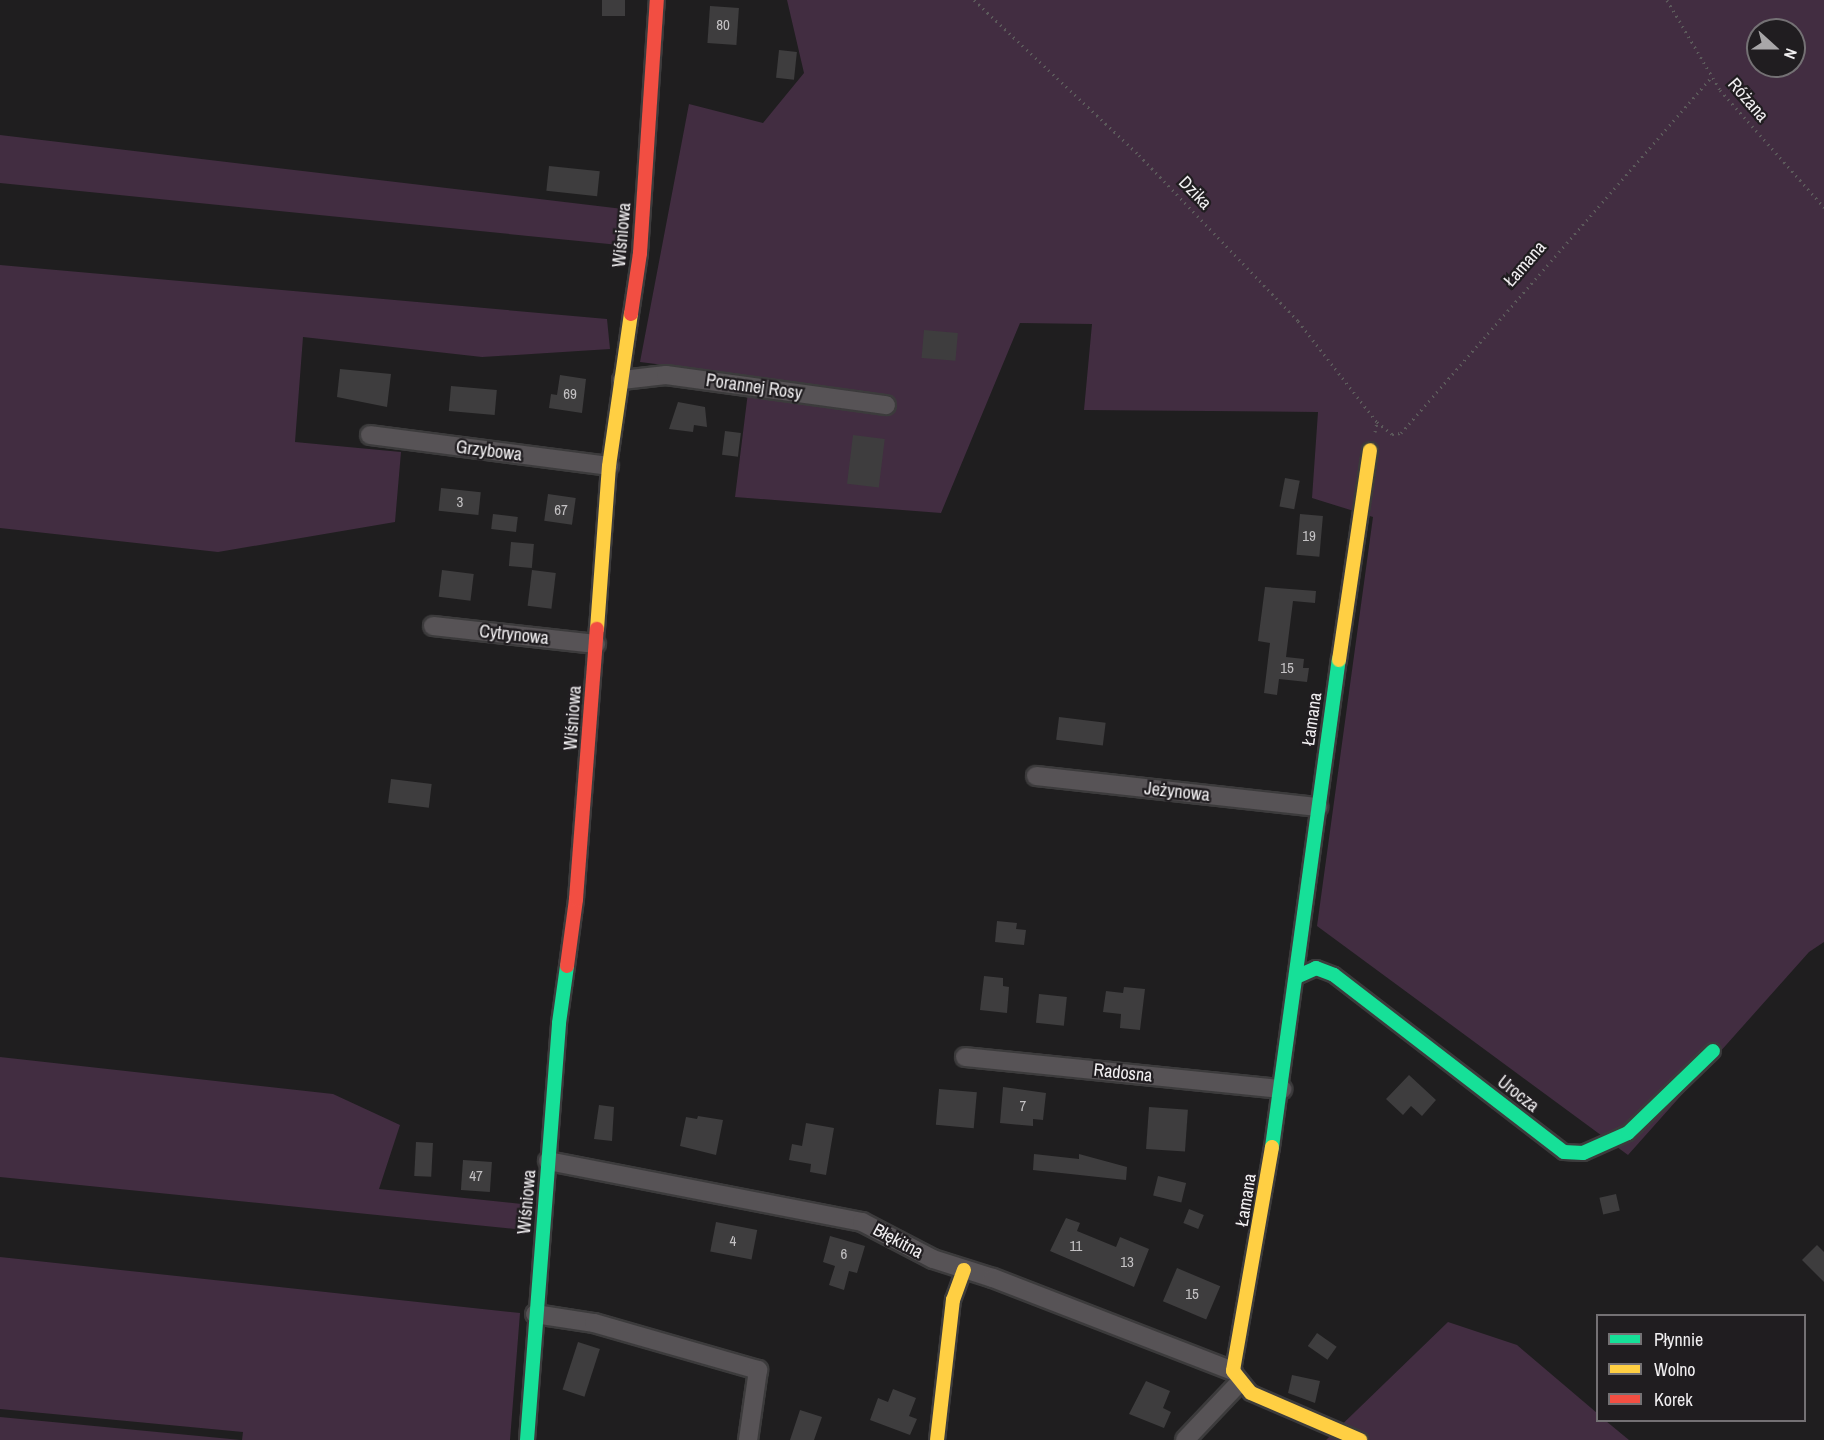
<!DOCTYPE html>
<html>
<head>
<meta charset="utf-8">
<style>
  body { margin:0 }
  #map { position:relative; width:1824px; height:1440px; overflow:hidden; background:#1f1e1f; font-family:"Archivo Narrow",sans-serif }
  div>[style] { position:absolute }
  .green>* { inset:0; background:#422d41 }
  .building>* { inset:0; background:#3e3d3e; transform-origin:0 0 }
  .path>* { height:3px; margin-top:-1.5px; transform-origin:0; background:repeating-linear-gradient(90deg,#5c5a5b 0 1.5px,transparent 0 6px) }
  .roads { filter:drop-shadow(2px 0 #3c3b3c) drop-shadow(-2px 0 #3c3b3c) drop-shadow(0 2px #3c3b3c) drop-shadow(0 -2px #3c3b3c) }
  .street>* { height:18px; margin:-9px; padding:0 9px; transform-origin:9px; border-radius:9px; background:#575356 }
  .fast>* { height:14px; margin:-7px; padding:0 7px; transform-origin:7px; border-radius:7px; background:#16e098 }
  .slow>* { height:14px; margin:-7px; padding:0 7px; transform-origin:7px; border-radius:7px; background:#ffcf43 }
  .jam>* { height:14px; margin:-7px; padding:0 7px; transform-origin:7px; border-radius:7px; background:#f24e42 }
  span { translate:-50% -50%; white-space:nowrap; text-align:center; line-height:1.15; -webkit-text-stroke:4.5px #201d20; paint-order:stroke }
  .number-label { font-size:15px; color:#c4c2c4 }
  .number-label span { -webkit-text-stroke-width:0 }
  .street-label { font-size:18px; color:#f1eff1 }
  .legend { position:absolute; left:1596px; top:1314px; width:210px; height:108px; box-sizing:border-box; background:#201d20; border:2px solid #747174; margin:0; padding:8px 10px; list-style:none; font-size:18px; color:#f1eff1 }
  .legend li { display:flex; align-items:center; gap:12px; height:30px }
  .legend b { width:30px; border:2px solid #747174 }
  .north { position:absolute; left:1746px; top:18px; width:60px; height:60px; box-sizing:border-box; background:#201d20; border:2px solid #747174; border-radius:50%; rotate:111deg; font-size:16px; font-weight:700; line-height:24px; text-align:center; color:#f1eff1 }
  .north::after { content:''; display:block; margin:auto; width:21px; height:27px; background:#a8a6a8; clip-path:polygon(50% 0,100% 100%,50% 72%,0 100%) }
</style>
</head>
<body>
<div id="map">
  <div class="green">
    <i style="clip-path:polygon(evenodd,787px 0,1824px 0,1824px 942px,1809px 952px,1628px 1155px,1317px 926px,1373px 517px,1312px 498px,1318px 412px,1084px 410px,1092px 324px,1020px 323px,941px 513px,735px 497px,750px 376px,640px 362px,689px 104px,763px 123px,804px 73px,787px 0,1758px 30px,1794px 30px,1794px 66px,1758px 66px,1758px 30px)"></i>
    <i style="clip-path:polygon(0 135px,623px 209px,619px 245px,0 183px)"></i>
    <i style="clip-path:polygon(0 265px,607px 319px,610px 349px,482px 357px,303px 337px,295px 442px,401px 452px,395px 522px,218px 552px,0 528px)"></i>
    <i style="clip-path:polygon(0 1057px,333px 1094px,400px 1125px,379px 1189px,531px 1205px,526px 1230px,0 1177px)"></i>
    <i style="clip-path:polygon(0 1257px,520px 1313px,510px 1440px,242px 1440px,243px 1432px,0 1409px)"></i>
    <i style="clip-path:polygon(1448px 1322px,1517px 1345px,1597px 1413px,1598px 1420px,1606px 1421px,1629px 1440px,1326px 1440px)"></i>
    <i style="clip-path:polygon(0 1417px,241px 1440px,0 1440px)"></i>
  </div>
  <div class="building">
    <i style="left:602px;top:0;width:23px;height:16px"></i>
    <i style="left:710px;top:6px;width:29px;height:37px;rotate:4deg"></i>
    <i style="left:779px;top:50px;width:18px;height:28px;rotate:6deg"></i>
    <i style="left:549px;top:166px;width:51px;height:25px;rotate:6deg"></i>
    <i style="left:924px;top:330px;width:34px;height:28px;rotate:5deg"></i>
    <i style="clip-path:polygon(340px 369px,391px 374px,387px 407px,337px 397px)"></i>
    <i style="clip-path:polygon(560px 375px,586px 379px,582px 413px,549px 408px,551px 394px,557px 395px)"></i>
    <i style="left:451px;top:386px;width:46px;height:25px;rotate:5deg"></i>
    <i style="clip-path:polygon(678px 402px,705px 407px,707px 427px,694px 425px,693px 432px,669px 429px)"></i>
    <i style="left:725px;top:431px;width:16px;height:24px;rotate:7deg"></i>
    <i style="left:853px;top:435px;width:32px;height:49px;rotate:7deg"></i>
    <i style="left:1285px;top:478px;width:15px;height:29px;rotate:11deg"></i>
    <i style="left:441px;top:488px;width:40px;height:23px;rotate:6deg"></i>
    <i style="left:548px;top:494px;width:28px;height:27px;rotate:8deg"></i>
    <i style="left:493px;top:514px;width:25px;height:15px;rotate:7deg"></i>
    <i style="left:1300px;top:514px;width:23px;height:41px;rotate:5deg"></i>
    <i style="left:511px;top:542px;width:23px;height:24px;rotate:5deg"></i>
    <i style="left:442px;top:570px;width:32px;height:27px;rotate:7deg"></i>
    <i style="left:532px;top:570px;width:24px;height:36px;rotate:7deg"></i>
    <i style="clip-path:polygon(1265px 587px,1316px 591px,1315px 603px,1293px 601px,1286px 657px,1304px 659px,1303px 668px,1309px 668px,1307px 682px,1279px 679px,1277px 695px,1264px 693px,1270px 643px,1258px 641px)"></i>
    <i style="left:1059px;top:717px;width:47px;height:23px;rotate:7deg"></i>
    <i style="left:391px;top:779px;width:41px;height:24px;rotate:7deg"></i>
    <i style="clip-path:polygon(997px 921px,1017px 923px,1016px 929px,1026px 930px,1024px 945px,995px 942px)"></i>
    <i style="clip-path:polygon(984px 976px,1003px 978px,1003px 986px,1009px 987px,1007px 1013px,980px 1010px)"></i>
    <i style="clip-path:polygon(1124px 987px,1145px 989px,1140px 1030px,1120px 1028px,1121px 1014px,1103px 1012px,1106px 991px,1123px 993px)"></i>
    <i style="left:1039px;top:994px;width:28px;height:29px;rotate:6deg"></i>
    <i style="clip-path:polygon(1409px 1075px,1436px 1100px,1422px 1116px,1411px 1106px,1403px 1115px,1386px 1099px)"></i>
    <i style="clip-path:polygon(1003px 1087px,1046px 1093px,1043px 1120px,1033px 1119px,1033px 1126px,1000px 1123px)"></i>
    <i style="left:939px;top:1089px;width:38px;height:36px;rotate:5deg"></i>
    <i style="clip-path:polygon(599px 1105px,614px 1107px,612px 1141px,594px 1139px)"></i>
    <i style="left:1149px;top:1107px;width:39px;height:42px;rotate:4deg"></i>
    <i style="clip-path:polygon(698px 1116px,723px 1120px,716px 1155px,680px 1146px,686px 1117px,697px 1119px)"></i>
    <i style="clip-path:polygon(806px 1123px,834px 1128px,826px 1175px,810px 1172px,811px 1164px,789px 1160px,792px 1144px,802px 1146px)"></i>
    <i style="left:416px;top:1142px;width:17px;height:34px;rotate:3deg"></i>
    <i style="clip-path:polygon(1034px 1154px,1079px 1159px,1079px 1154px,1127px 1167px,1126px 1180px,1033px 1170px)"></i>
    <i style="left:463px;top:1160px;width:29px;height:30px;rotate:4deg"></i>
    <i style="left:1158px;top:1176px;width:29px;height:20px;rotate:14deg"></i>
    <i style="left:1616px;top:1194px;width:17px;height:17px;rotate:77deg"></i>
    <i style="left:1189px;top:1209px;width:16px;height:15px;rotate:22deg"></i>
    <i style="clip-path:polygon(1066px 1218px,1080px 1223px,1077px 1231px,1116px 1247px,1120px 1237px,1149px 1249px,1134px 1287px,1050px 1251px)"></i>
    <i style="left:716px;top:1222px;width:42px;height:30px;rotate:11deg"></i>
    <i style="clip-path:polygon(830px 1236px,865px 1246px,857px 1273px,849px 1271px,844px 1290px,829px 1285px,835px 1266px,823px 1262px)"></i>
    <i style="clip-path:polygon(1817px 1245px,1824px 1252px,1824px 1282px,1802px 1260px)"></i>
    <i style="left:1177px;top:1268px;width:47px;height:36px;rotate:23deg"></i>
    <i style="left:1317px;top:1333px;width:24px;height:16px;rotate:35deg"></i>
    <i style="left:578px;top:1342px;width:23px;height:50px;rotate:18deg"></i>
    <i style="clip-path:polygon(1292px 1375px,1320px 1381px,1315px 1403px,1288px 1393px)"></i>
    <i style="clip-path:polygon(1146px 1381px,1170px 1391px,1163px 1408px,1171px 1412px,1164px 1428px,1129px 1414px)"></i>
    <i style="clip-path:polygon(893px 1389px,916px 1398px,909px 1416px,917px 1419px,910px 1435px,870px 1420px,878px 1398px,888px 1402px)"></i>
    <i style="clip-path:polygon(800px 1410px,822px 1417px,814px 1440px,790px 1440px)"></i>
  </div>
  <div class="path">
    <i style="left:974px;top:0;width:226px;rotate:43.2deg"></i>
    <i style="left:1139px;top:155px;width:230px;rotate:46.2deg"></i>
    <i style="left:1298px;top:321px;width:128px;rotate:52deg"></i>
    <i style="left:1667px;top:0;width:104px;rotate:59.5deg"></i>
    <i style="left:1720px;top:90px;width:157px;rotate:48.4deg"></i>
    <i style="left:1375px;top:432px;width:10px;rotate:-79deg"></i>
    <i style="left:1377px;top:422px;width:19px;rotate:39deg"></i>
    <i style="left:1392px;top:434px;width:9px;rotate:-6deg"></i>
    <i style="left:1401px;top:433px;width:473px;rotate:-48.9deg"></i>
  </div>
  <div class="roads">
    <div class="street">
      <i style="left:622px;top:380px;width:44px;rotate:-6.5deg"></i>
      <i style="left:666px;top:375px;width:222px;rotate:7.8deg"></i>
      <i style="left:370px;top:435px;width:241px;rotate:7.4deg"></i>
      <i style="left:433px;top:626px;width:164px;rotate:6.3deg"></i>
      <i style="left:1036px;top:776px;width:284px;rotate:6.3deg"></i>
      <i style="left:965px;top:1057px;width:319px;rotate:5.8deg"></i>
      <i style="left:548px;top:1161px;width:320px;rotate:11deg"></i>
      <i style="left:862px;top:1222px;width:80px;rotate:27.5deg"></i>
      <i style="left:933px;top:1259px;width:63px;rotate:17.6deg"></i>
      <i style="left:993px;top:1278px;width:257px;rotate:21.2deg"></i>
      <i style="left:535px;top:1314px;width:60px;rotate:8.7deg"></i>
      <i style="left:594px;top:1323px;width:171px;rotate:16deg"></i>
      <i style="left:758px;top:1370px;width:71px;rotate:98.1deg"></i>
      <i style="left:1185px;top:1440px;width:79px;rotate:-46.5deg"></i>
    </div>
    <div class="fast">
      <i style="left:1296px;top:977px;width:22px;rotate:-24deg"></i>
      <i style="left:1316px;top:968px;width:19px;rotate:21deg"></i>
      <i style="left:1334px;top:975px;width:290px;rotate:37.6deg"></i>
      <i style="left:1564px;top:1152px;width:19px;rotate:3deg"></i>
      <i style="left:1583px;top:1153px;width:49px;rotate:-24deg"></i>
      <i style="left:1628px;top:1133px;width:118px;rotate:-44deg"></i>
      <i style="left:1272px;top:1147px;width:492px;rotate:-82.2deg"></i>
      <i style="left:527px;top:1440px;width:418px;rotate:-85.6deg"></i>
      <i style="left:559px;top:1023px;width:58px;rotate:-82deg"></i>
    </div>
    <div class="slow">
      <i style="left:597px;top:629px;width:163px;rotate:-85.8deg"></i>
      <i style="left:609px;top:466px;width:154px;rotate:-81.8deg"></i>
      <i style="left:1339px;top:660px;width:212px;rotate:-81.6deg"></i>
      <i style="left:1272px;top:1147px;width:227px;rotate:99.9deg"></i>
      <i style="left:1233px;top:1371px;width:28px;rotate:51deg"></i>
      <i style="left:1251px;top:1393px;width:119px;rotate:23.3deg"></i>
      <i style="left:937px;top:1440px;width:141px;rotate:-83.5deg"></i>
      <i style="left:953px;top:1300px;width:32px;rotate:-70deg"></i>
    </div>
    <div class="jam">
      <i style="left:631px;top:314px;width:62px;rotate:-81.6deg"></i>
      <i style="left:640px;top:253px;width:254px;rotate:-86.2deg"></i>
      <i style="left:567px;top:966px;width:68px;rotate:-82.3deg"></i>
      <i style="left:576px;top:899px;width:271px;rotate:-85.6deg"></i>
    </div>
  </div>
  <div class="number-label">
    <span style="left:723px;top:25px">80</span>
    <span style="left:570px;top:394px">69</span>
    <span style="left:460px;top:502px">3</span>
    <span style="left:561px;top:510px">67</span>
    <span style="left:1309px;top:536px">19</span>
    <span style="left:1287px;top:668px">15</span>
    <span style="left:1023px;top:1106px">7</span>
    <span style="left:476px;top:1176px">47</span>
    <span style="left:733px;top:1241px">4</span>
    <span style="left:1076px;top:1246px">11</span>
    <span style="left:844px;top:1254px">6</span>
    <span style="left:1127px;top:1262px">13</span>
    <span style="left:1192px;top:1294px">15</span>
  </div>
  <div class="street-label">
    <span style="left:1748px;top:100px;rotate:49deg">Różana</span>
    <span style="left:1195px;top:193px;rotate:46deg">Dzika</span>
    <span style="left:622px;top:235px;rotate:-85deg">Wiśniowa</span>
    <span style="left:1525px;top:264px;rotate:-49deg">Łamana</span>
    <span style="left:754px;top:387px;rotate:8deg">Porannej Rosy</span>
    <span style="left:489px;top:451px;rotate:7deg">Grzybowa</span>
    <span style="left:514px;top:635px;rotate:6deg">Cytrynowa</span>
    <span style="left:573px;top:718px;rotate:-86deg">Wiśniowa</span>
    <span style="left:1312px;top:719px;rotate:-82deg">Łamana</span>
    <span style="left:1177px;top:792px;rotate:6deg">Jeżynowa</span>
    <span style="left:1123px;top:1073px;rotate:6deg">Radosna</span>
    <span style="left:1518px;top:1094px;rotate:38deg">Urocza</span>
    <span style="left:1246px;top:1200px;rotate:-81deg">Łamana</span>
    <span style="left:527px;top:1202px;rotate:-85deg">Wiśniowa</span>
    <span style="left:898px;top:1241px;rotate:28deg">Błękitna</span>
  </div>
  <ul class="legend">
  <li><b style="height:8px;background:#16e098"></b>Płynnie</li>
  <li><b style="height:8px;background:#ffcf43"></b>Wolno</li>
  <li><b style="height:8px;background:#f24e42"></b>Korek</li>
  </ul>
  <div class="north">N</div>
</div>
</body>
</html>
